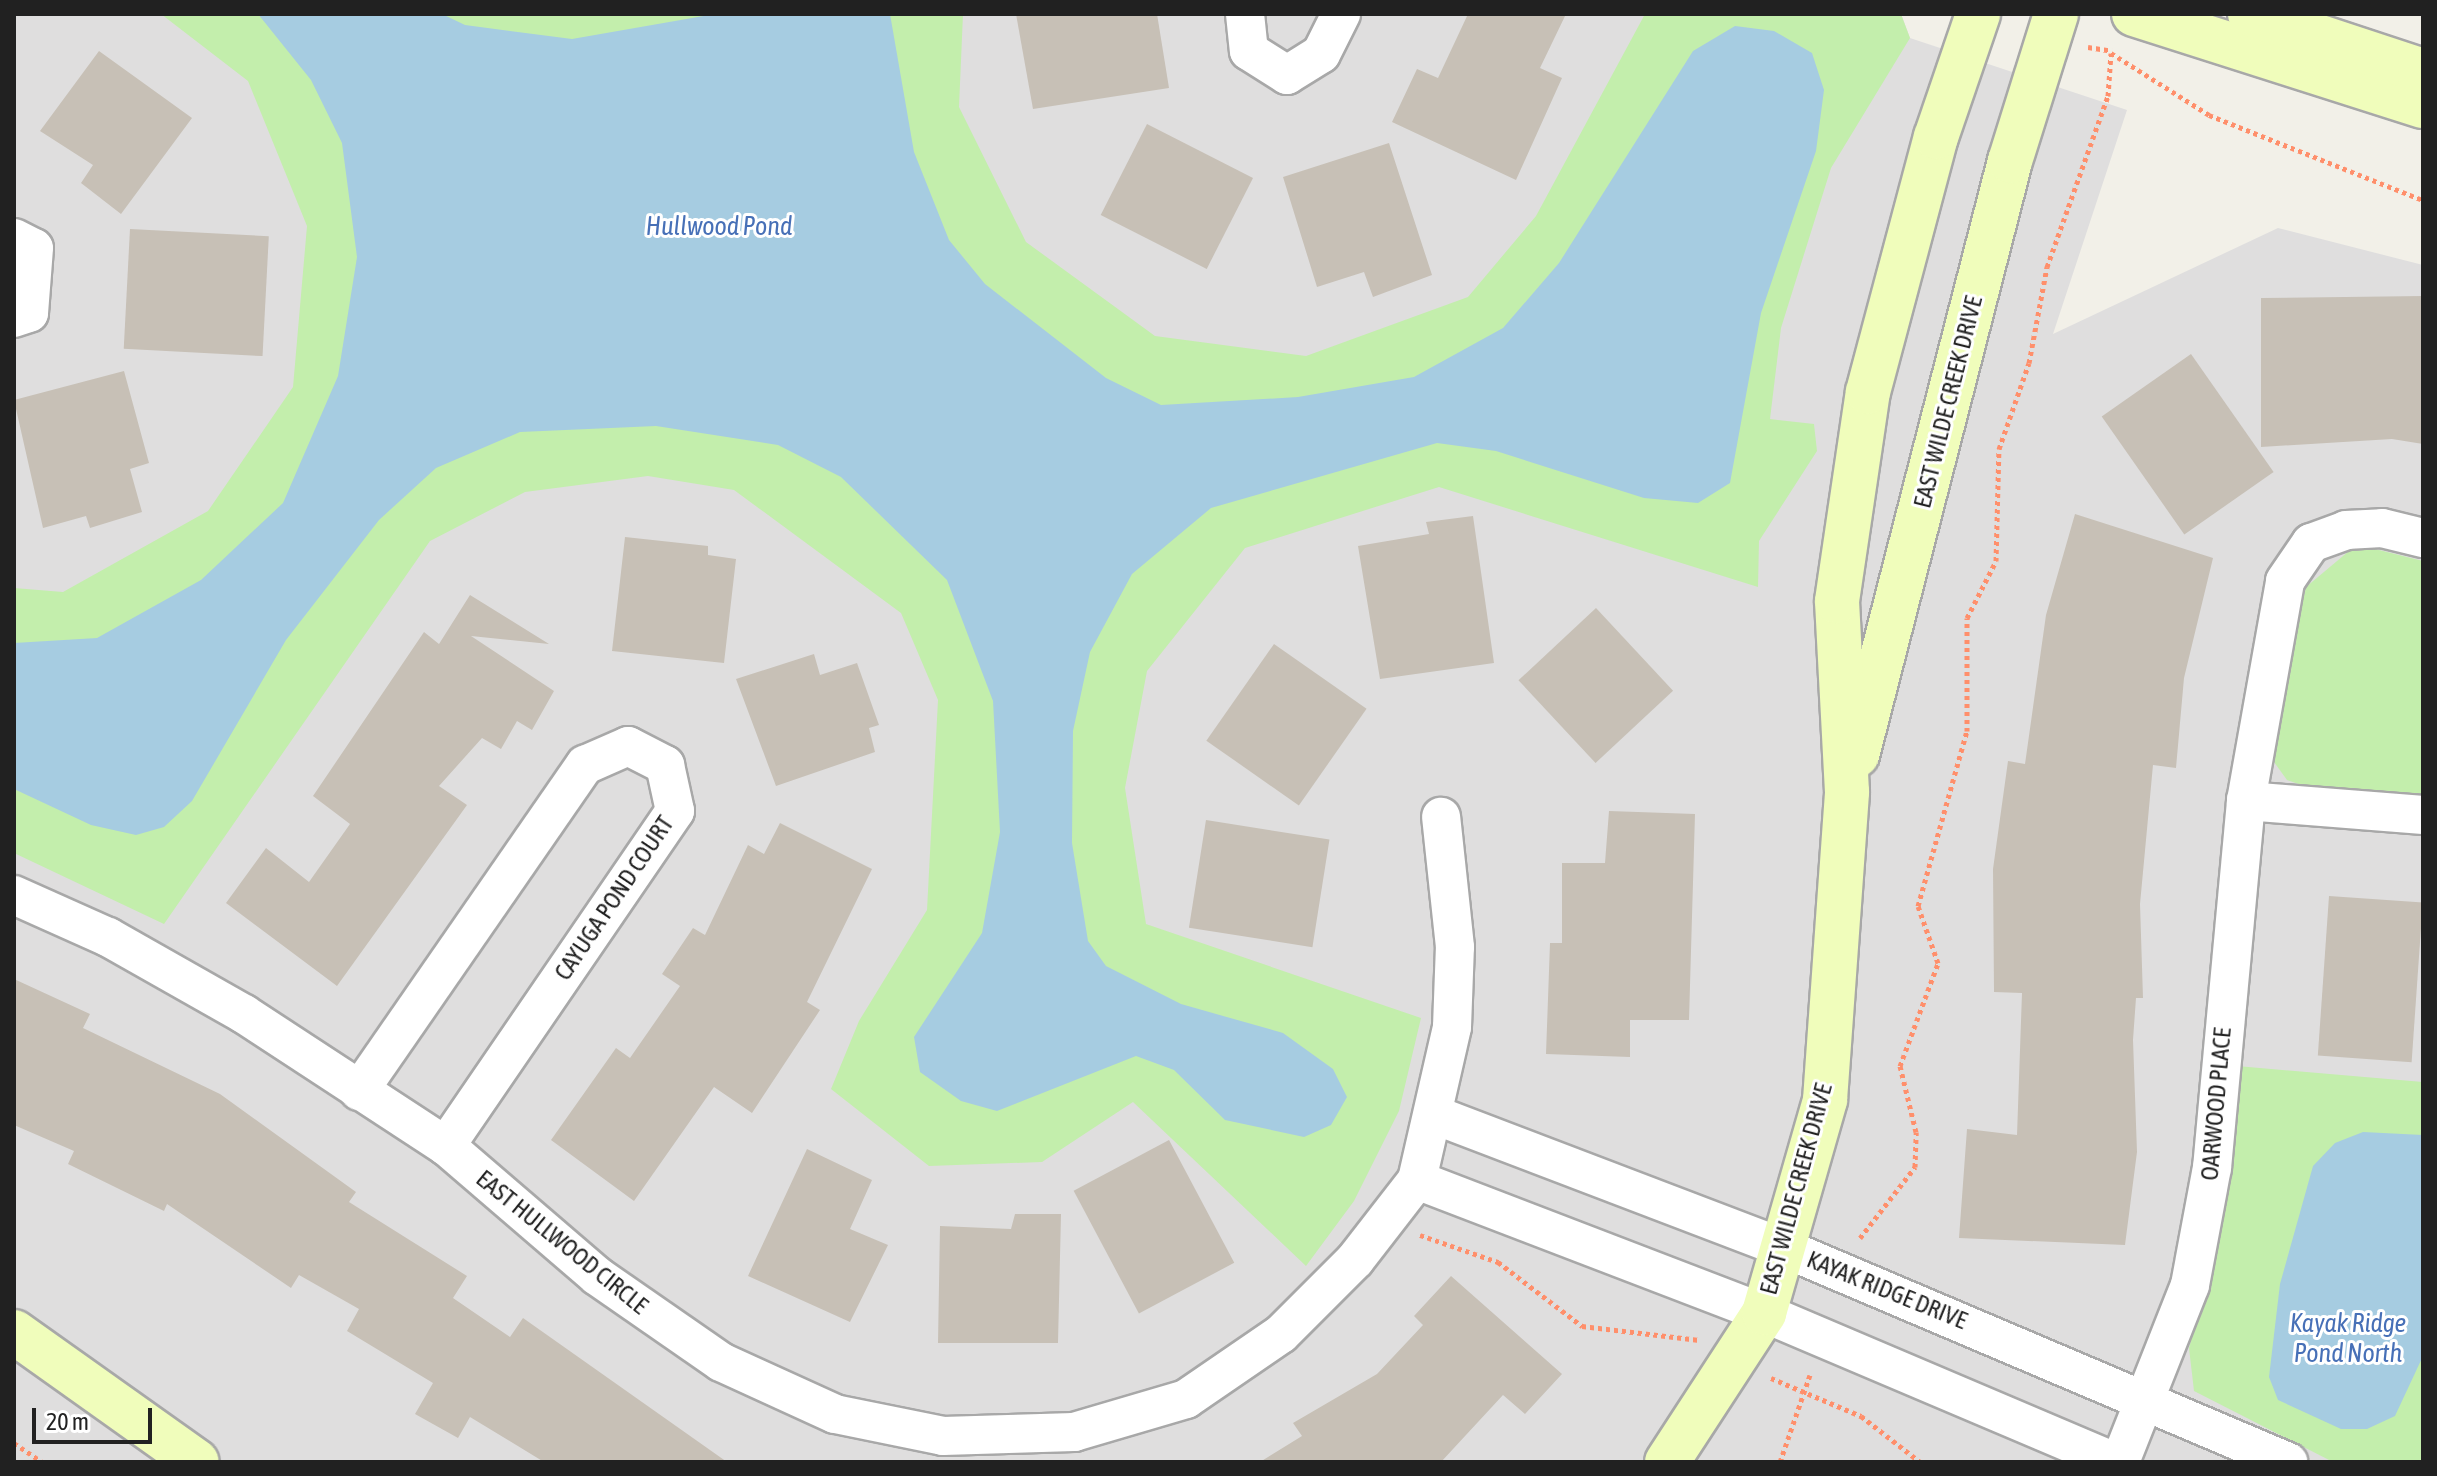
<!DOCTYPE html>
<html>
<head>
<meta charset="utf-8">
<style>
  body { margin:0 }
  #map { position:relative; width:2437px; height:1476px; overflow:hidden; background:#f2f0e8; font-family:"Asap Condensed",sans-serif }
  div>[style] { position:absolute }
  .residential>* { inset:0; background:#dfdede }
  .grass>* { inset:0; background:#c3eeac }
  .water>* { inset:0; background:#a6cce1 }
  .building>* { inset:0; background:#c7c0b6; transform-origin:0 0 }
  .path>* { height:5px; margin-top:-2.5px; transform-origin:0; background:repeating-linear-gradient(90deg,#ff8f6b 0 4px,transparent 0 8px) }
  .roads { filter:drop-shadow(2px 0 #a8a8a8) drop-shadow(-2px 0 #a8a8a8) drop-shadow(0 2px #a8a8a8) drop-shadow(0 -2px #a8a8a8) }
  .street>* { height:38px; margin:-19px; padding:0 19px; transform-origin:19px; border-radius:19px; background:#fff }
  .secondary>* { height:44px; margin:-22px; padding:0 22px; transform-origin:22px; border-radius:22px; background:#f0fdbb }
  span { translate:-50% -50%; white-space:nowrap; text-align:center; line-height:1.15; -webkit-text-stroke:6px #fff; paint-order:stroke }
  .street-label { font-size:24px; color:#212121 }
  .water-label { font-size:26px; color:#4770b7; font-style:italic }
  .frame { position:absolute; inset:0; border:16px solid #212121; pointer-events:none }
  .scale { position:absolute; left:32px; top:1408px; width:120px; height:36px; box-sizing:border-box; border:4px solid #212121; border-top:0; padding-left:10px; font-size:24px; line-height:28px; white-space:nowrap; color:#212121; -webkit-text-stroke:6px #fff; paint-order:stroke }
</style>
</head>
<body>
<div id="map">
  <div class="residential">
    <i style="clip-path:polygon(14px 14px,1901px 14px,1910px 38px,2127px 110px,2053px 334px,2278px 228px,2423px 265px,2423px 1462px,14px 1462px)"></i>
  </div>
  <div class="grass">
    <i style="clip-path:polygon(161px 14px,963px 14px,959px 107px,1026px 242px,1155px 336px,1306px 356px,1468px 297px,1536px 216px,1645px 14px,1901px 14px,1910px 38px,1831px 168px,1781px 328px,1770px 419px,1814px 424px,1817px 451px,1759px 541px,1758px 587px,1439px 487px,1245px 548px,1147px 671px,1125px 788px,1146px 924px,1421px 1018px,1399px 1111px,1354px 1201px,1306px 1266px,1133px 1102px,1042px 1162px,929px 1166px,831px 1089px,859px 1021px,927px 910px,938px 700px,901px 613px,734px 490px,648px 476px,525px 492px,430px 541px,164px 924px,14px 853px,14px 588px,63px 592px,208px 511px,293px 387px,307px 226px,248px 81px)"></i>
    <i style="clip-path:polygon(2375px 549px,2423px 561px,2423px 796px,2310px 788px,2287px 780px,2274px 762px,2271px 738px,2306px 587px,2349px 551px)"></i>
    <i style="clip-path:polygon(2237px 1066px,2423px 1082px,2422px 1462px,2333px 1462px,2194px 1391px,2189px 1348px,2214px 1253px)"></i>
  </div>
  <div class="water">
    <i style="clip-path:polygon(258px 14px,442px 14px,465px 25px,572px 39px,715px 14px,890px 14px,914px 152px,949px 240px,985px 284px,1106px 378px,1161px 405px,1298px 397px,1414px 377px,1503px 328px,1559px 263px,1693px 51px,1735px 26px,1774px 31px,1812px 53px,1824px 90px,1816px 151px,1761px 313px,1730px 483px,1698px 503px,1644px 498px,1496px 451px,1437px 443px,1211px 508px,1132px 574px,1090px 652px,1073px 731px,1072px 843px,1088px 941px,1106px 966px,1181px 1004px,1283px 1033px,1333px 1069px,1347px 1097px,1331px 1125px,1304px 1137px,1225px 1120px,1174px 1070px,1136px 1056px,997px 1111px,961px 1101px,920px 1072px,914px 1037px,982px 933px,1000px 832px,993px 701px,947px 580px,841px 477px,778px 445px,656px 426px,520px 432px,436px 468px,379px 520px,286px 640px,192px 801px,164px 827px,136px 835px,91px 825px,14px 789px,14px 643px,97px 638px,201px 580px,283px 503px,338px 376px,357px 257px,342px 143px,311px 80px)"></i>
    <i style="clip-path:polygon(2363px 1132px,2423px 1135px,2423px 1356px,2395px 1416px,2367px 1429px,2341px 1429px,2278px 1400px,2269px 1377px,2280px 1284px,2313px 1166px,2335px 1143px)"></i>
  </div>
  <div class="building">
    <i style="clip-path:polygon(1016px 14px,1157px 14px,1169px 88px,1033px 109px)"></i>
    <i style="clip-path:polygon(1468px 14px,1566px 14px,1540px 68px,1562px 78px,1516px 180px,1392px 122px,1417px 69px,1438px 78px)"></i>
    <i style="clip-path:polygon(99px 51px,192px 118px,121px 214px,81px 183px,93px 165px,40px 131px)"></i>
    <i style="left:1147px;top:124px;width:119px;height:102px;rotate:27deg"></i>
    <i style="clip-path:polygon(1389px 143px,1432px 275px,1373px 297px,1364px 272px,1317px 287px,1283px 177px)"></i>
    <i style="left:130px;top:229px;width:139px;height:120px;rotate:3deg"></i>
    <i style="clip-path:polygon(2423px 296px,2423px 444px,2392px 439px,2261px 447px,2261px 298px)"></i>
    <i style="left:2191px;top:354px;width:144px;height:109px;rotate:55deg"></i>
    <i style="clip-path:polygon(124px 371px,149px 463px,130px 469px,142px 512px,90px 528px,86px 516px,43px 528px,14px 400px)"></i>
    <i style="clip-path:polygon(2075px 514px,2213px 558px,2184px 678px,2176px 768px,2153px 765px,2140px 904px,2143px 998px,2136px 998px,2133px 1040px,2137px 1152px,2125px 1245px,1959px 1238px,1967px 1129px,2017px 1135px,2022px 993px,1994px 992px,1993px 869px,2008px 761px,2025px 764px,2046px 615px)"></i>
    <i style="clip-path:polygon(1473px 516px,1494px 663px,1380px 679px,1358px 546px,1429px 534px,1426px 522px)"></i>
    <i style="clip-path:polygon(625px 537px,708px 546px,708px 555px,736px 559px,724px 663px,612px 651px)"></i>
    <i style="clip-path:polygon(470px 595px,549px 644px,471px 636px,554px 691px,532px 730px,517px 721px,501px 749px,482px 738px,439px 786px,467px 805px,337px 986px,226px 903px,266px 848px,309px 882px,350px 824px,313px 796px,424px 632px,439px 644px)"></i>
    <i style="left:1596px;top:608px;width:113px;height:106px;rotate:47deg"></i>
    <i style="left:1274px;top:644px;width:113px;height:118px;rotate:35deg"></i>
    <i style="clip-path:polygon(814px 654px,820px 675px,857px 663px,879px 725px,869px 728px,875px 752px,776px 786px,736px 679px)"></i>
    <i style="clip-path:polygon(1609px 811px,1695px 814px,1689px 1020px,1630px 1020px,1630px 1057px,1546px 1054px,1550px 943px,1562px 943px,1562px 863px,1605px 863px)"></i>
    <i style="left:1206px;top:820px;width:125px;height:109px;rotate:9deg"></i>
    <i style="clip-path:polygon(780px 823px,872px 869px,807px 1002px,820px 1010px,752px 1113px,714px 1087px,634px 1201px,551px 1140px,616px 1048px,630px 1058px,680px 986px,662px 974px,693px 928px,705px 935px,748px 845px,764px 854px)"></i>
    <i style="left:2329px;top:896px;width:94px;height:160px;rotate:4deg"></i>
    <i style="clip-path:polygon(14px 979px,90px 1014px,83px 1028px,220px 1094px,356px 1192px,349px 1202px,467px 1276px,453px 1298px,510px 1337px,523px 1318px,727px 1462px,544px 1462px,470px 1417px,458px 1438px,415px 1414px,433px 1383px,347px 1331px,359px 1309px,299px 1275px,291px 1288px,167px 1204px,164px 1211px,68px 1164px,74px 1151px,14px 1125px)"></i>
    <i style="left:1169px;top:1140px;width:139px;height:108px;rotate:62deg"></i>
    <i style="clip-path:polygon(807px 1149px,872px 1180px,850px 1229px,888px 1245px,850px 1322px,748px 1276px)"></i>
    <i style="clip-path:polygon(1015px 1214px,1061px 1214px,1058px 1343px,938px 1343px,940px 1226px,1011px 1229px)"></i>
    <i style="clip-path:polygon(1451px 1276px,1562px 1374px,1525px 1414px,1503px 1395px,1441px 1462px,1260px 1462px,1302px 1436px,1293px 1423px,1377px 1374px,1423px 1325px,1414px 1316px)"></i>
  </div>
  <div class="path">
    <i style="left:2088px;top:47px;width:24px;rotate:9deg"></i>
    <i style="left:1420px;top:1235px;width:83px;rotate:19.1deg"></i>
    <i style="left:1498px;top:1262px;width:106px;rotate:37.3deg"></i>
    <i style="left:1582px;top:1326px;width:118px;rotate:6.8deg"></i>
    <i style="left:1860px;top:1238px;width:90px;rotate:-52.2deg"></i>
    <i style="left:1915px;top:1167px;width:35px;rotate:-88deg"></i>
    <i style="left:1916px;top:1132px;width:68px;rotate:-103.6deg"></i>
    <i style="left:1900px;top:1066px;width:110px;rotate:-69.7deg"></i>
    <i style="left:1938px;top:963px;width:60px;rotate:-109.3deg"></i>
    <i style="left:1918px;top:906px;width:182px;rotate:-74.4deg"></i>
    <i style="left:1967px;top:731px;width:113px;rotate:-90deg"></i>
    <i style="left:1967px;top:618px;width:64px;rotate:-63deg"></i>
    <i style="left:1996px;top:561px;width:112px;rotate:-88.5deg"></i>
    <i style="left:1999px;top:449px;width:91px;rotate:-70.8deg"></i>
    <i style="left:2029px;top:363px;width:98px;rotate:-79.4deg"></i>
    <i style="left:2047px;top:267px;width:182px;rotate:-70.4deg"></i>
    <i style="left:2108px;top:96px;width:43px;rotate:-86deg"></i>
    <i style="left:2111px;top:53px;width:116px;rotate:32.3deg"></i>
    <i style="left:2209px;top:115px;width:230px;rotate:21.7deg"></i>
    <i style="left:1771px;top:1378px;width:98px;rotate:22.9deg"></i>
    <i style="left:1861px;top:1416px;width:75px;rotate:37.9deg"></i>
    <i style="left:14px;top:1443px;width:34px;rotate:34deg"></i>
    <i style="left:1780px;top:1462px;width:92px;rotate:-71deg"></i>
  </div>
  <div class="roads">
    <div class="street">
      <i style="left:1245px;top:14px;width:37px;rotate:84deg"></i>
      <i style="left:1249px;top:51px;width:45px;rotate:32.3deg"></i>
      <i style="left:1287px;top:75px;width:40px;rotate:-32deg"></i>
      <i style="left:1321px;top:54px;width:45px;rotate:-63.4deg"></i>
      <i style="left:14px;top:238px;width:22px;rotate:27deg"></i>
      <i style="left:34px;top:248px;width:65px;rotate:94.4deg"></i>
      <i style="left:29px;top:313px;width:16px;rotate:162deg"></i>
      <i style="left:2246px;top:801px;width:178px;rotate:4.5deg"></i>
      <i style="left:14px;top:895px;width:103px;rotate:24.1deg"></i>
      <i style="left:108px;top:937px;width:156px;rotate:29.5deg"></i>
      <i style="left:244px;top:1014px;width:241px;rotate:33.2deg"></i>
      <i style="left:446px;top:1146px;width:199px;rotate:40.7deg"></i>
      <i style="left:597px;top:1276px;width:151px;rotate:34.7deg"></i>
      <i style="left:721px;top:1362px;width:125px;rotate:24.5deg"></i>
      <i style="left:835px;top:1414px;width:110px;rotate:11.5deg"></i>
      <i style="left:943px;top:1436px;width:131px;rotate:-1.7deg"></i>
      <i style="left:1074px;top:1432px;width:117px;rotate:-16.4deg"></i>
      <i style="left:1186px;top:1399px;width:115px;rotate:-34.4deg"></i>
      <i style="left:1281px;top:1334px;width:105px;rotate:-45deg"></i>
      <i style="left:1355px;top:1260px;width:101px;rotate:-52.2deg"></i>
      <i style="left:1417px;top:1180px;width:157px;rotate:-77.1deg"></i>
      <i style="left:1452px;top:1027px;width:80px;rotate:-87.9deg"></i>
      <i style="left:1455px;top:947px;width:131px;rotate:-96.1deg"></i>
      <i style="left:359px;top:1091px;width:397px;rotate:-55.3deg"></i>
      <i style="left:585px;top:765px;width:47px;rotate:-23.8deg"></i>
      <i style="left:628px;top:746px;width:42px;rotate:27.2deg"></i>
      <i style="left:665px;top:765px;width:47px;rotate:77.7deg"></i>
      <i style="left:675px;top:811px;width:406px;rotate:124.4deg"></i>
      <i style="left:1435px;top:1115px;width:373px;rotate:20.9deg"></i>
      <i style="left:1784px;top:1248px;width:548px;rotate:23.01deg"></i>
      <i style="left:1417px;top:1180px;width:372px;rotate:21deg"></i>
      <i style="left:1764px;top:1313px;width:381px;rotate:23deg"></i>
      <i style="left:2120px;top:1462px;width:190px;rotate:-68.4deg"></i>
      <i style="left:2190px;top:1285px;width:119px;rotate:-79.4deg"></i>
      <i style="left:2212px;top:1168px;width:369px;rotate:-84.7deg"></i>
      <i style="left:2246px;top:801px;width:223px;rotate:-79.9deg"></i>
      <i style="left:2285px;top:581px;width:46px;rotate:-55.6deg"></i>
      <i style="left:2311px;top:543px;width:37px;rotate:-20deg"></i>
      <i style="left:2346px;top:530px;width:36px;rotate:-3deg"></i>
      <i style="left:2382px;top:528px;width:42px;rotate:13.7deg"></i>
    </div>
    <div class="secondary">
      <i style="left:2134px;top:14px;width:303px;rotate:17.7deg"></i>
      <i style="left:2250px;top:14px;width:182px;rotate:18.2deg"></i>
      <i style="left:1857px;top:755px;width:613px;rotate:-75.56deg"></i>
      <i style="left:2010px;top:161px;width:154px;rotate:-72.6deg"></i>
      <i style="left:14px;top:1332px;width:224px;rotate:35.4deg"></i>
      <i style="left:1667px;top:1462px;width:178px;rotate:-56.9deg"></i>
      <i style="left:1764px;top:1313px;width:222px;rotate:-74deg"></i>
      <i style="left:1825px;top:1100px;width:309px;rotate:-85.9deg"></i>
      <i style="left:1847px;top:792px;width:191px;rotate:-93deg"></i>
      <i style="left:1837px;top:601px;width:211px;rotate:-81.6deg"></i>
      <i style="left:1868px;top:392px;width:264px;rotate:-75.1deg"></i>
      <i style="left:1936px;top:137px;width:130px;rotate:-71.1deg"></i>
    </div>
  </div>
  <div class="street-label">
    <span style="left:1948px;top:402px;rotate:-76deg">EAST WILDE CREEK DRIVE</span>
    <span style="left:614px;top:898px;rotate:-56deg">CAYUGA POND COURT</span>
    <span style="left:2216px;top:1104px;rotate:-85deg">OARWOOD PLACE</span>
    <span style="left:1796px;top:1189px;rotate:-75deg">EAST WILDE CREEK DRIVE</span>
    <span style="left:562px;top:1242px;rotate:39deg">EAST HULLWOOD CIRCLE</span>
    <span style="left:1887px;top:1290px;rotate:22deg">KAYAK RIDGE DRIVE</span>
  </div>
  <div class="water-label">
    <span style="left:719px;top:227px">Hullwood Pond</span>
    <span style="left:2348px;top:1339px">Kayak Ridge<br>Pond North</span>
  </div>
  <div class="frame"></div>
  <div class="scale">20 m</div>
</div>
</body>
</html>
